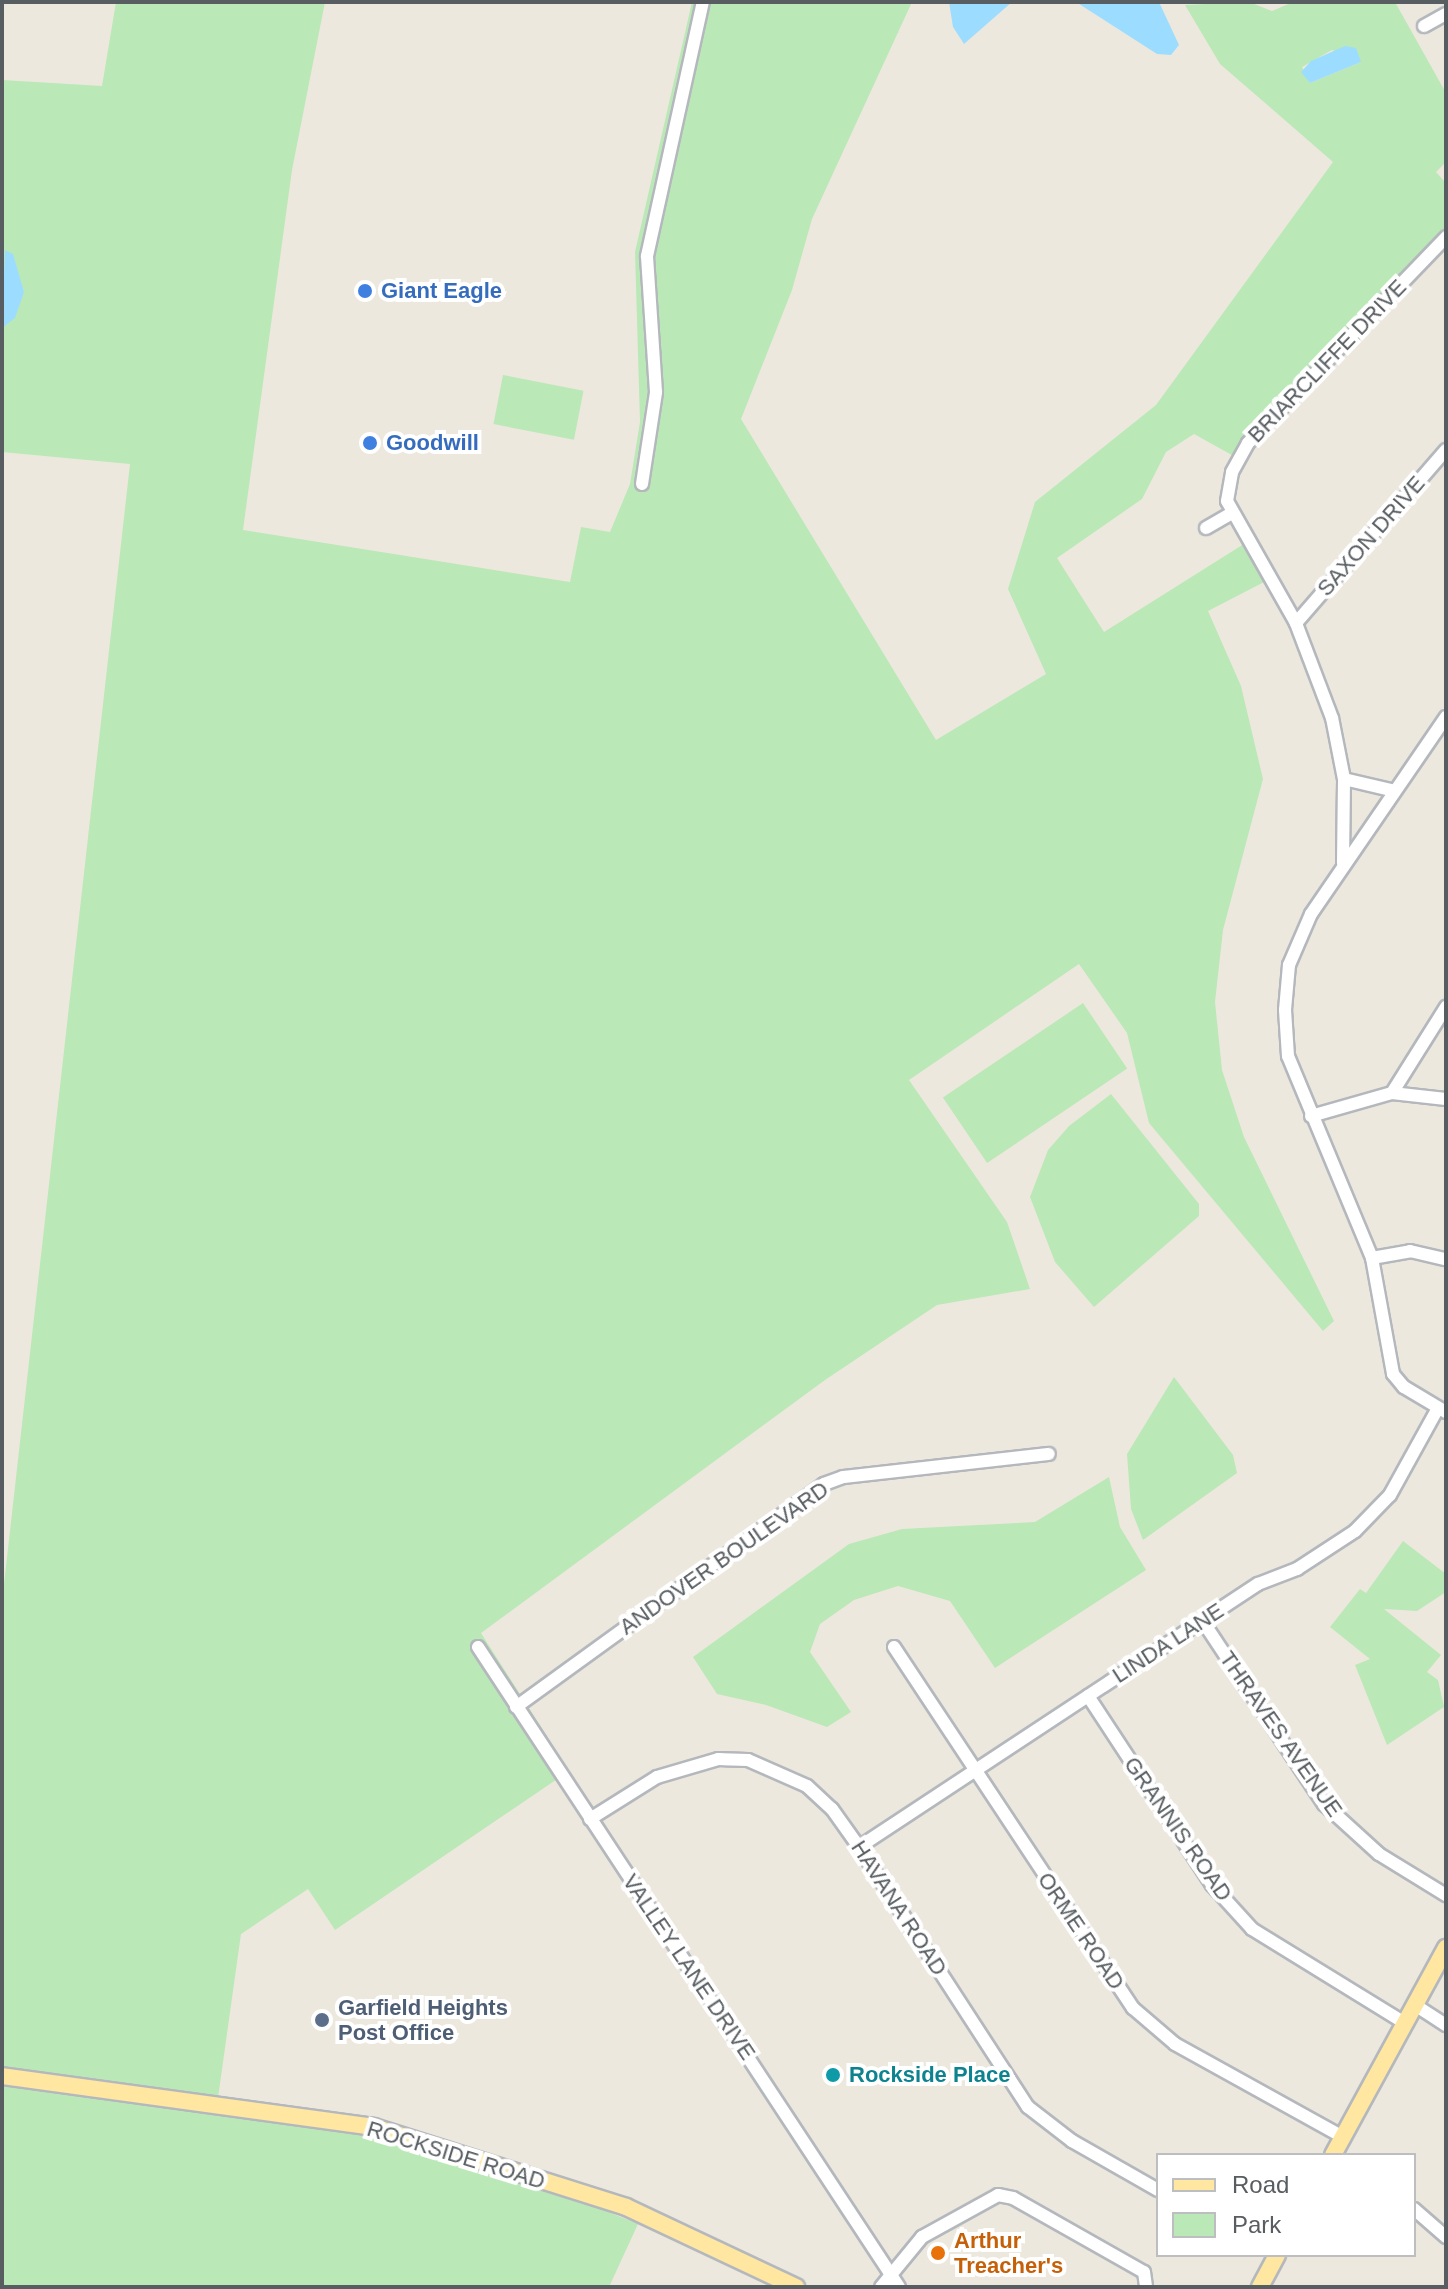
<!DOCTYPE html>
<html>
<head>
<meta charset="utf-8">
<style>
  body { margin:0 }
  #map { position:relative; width:1448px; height:2289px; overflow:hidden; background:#ede8de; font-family:Helvetica,sans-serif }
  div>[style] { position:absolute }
  .green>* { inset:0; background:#bbe8b7; transform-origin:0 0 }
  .water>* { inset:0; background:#9cddff }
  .roads { filter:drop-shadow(2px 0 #b4b8bd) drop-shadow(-2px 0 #b4b8bd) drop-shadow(0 2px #b4b8bd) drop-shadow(0 -2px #b4b8bd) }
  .minor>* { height:12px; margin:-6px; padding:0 6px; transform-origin:6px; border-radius:6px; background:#fff }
  .major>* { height:16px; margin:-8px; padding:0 8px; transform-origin:8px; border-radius:8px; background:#ffe7a1 }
  .dots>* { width:22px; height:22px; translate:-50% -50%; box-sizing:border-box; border:4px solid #fff; border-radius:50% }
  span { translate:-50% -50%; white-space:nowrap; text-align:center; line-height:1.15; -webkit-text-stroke:8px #fff; paint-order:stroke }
  .shop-label { font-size:22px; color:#366cbe; font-weight:700 }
  .left { translate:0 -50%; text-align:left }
  .street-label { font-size:22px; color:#575d61 }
  .service-label { font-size:22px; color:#4e5e75; font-weight:700 }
  .culture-label { font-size:22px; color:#0d838f; font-weight:700 }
  .food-label { font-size:22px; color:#c56008; font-weight:700 }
  .frame { position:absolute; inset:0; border:4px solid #575d61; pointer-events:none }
  .legend { position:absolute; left:1156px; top:2153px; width:260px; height:104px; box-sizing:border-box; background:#fff; border:2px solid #bcbec0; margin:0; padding:10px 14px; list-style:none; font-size:24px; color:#575d61 }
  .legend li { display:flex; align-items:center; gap:16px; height:40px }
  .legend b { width:40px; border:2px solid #bcbec0 }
</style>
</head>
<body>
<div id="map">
  <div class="green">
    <i style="clip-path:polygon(evenodd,116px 2px,325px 2px,292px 170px,243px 530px,570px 582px,581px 527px,610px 532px,630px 484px,640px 422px,635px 252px,692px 2px,912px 2px,812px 219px,792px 290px,741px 419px,936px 740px,1046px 674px,1008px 589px,1035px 502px,1156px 405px,1333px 162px,1220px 64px,1185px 5px,1249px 2px,1272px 11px,1293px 2px,1395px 2px,1446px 93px,1446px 162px,1436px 172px,1446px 183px,1446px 237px,1239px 459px,1194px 434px,1166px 452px,1142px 499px,1057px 558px,1104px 632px,1247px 542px,1268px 580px,1208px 611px,1241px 686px,1263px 779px,1223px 930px,1215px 1002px,1222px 1070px,1244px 1137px,1334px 1321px,1323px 1331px,1149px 1123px,1127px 1033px,1079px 964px,909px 1080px,1007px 1222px,1030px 1289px,937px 1305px,825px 1380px,481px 1633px,569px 1771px,335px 1930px,308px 1889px,241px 1934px,217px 2105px,374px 2127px,485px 2162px,638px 2224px,609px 2287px,2px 2287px,2px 1602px,130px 464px,2px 452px,2px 80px,102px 86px,116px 2px,1332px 50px,1361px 62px,1310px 83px,1302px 67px,1332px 50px)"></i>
    <i style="left:503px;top:375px;width:82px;height:50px;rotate:11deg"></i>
    <i style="left:1083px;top:1003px;width:79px;height:169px;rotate:56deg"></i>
    <i style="clip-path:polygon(1111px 1094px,1199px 1204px,1199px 1216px,1094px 1307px,1055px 1262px,1030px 1197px,1048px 1150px,1069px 1126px)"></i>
    <i style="clip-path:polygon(1174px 1377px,1233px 1455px,1237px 1473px,1143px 1540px,1131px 1509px,1127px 1454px)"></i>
    <i style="clip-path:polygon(1109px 1477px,1120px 1527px,1146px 1570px,995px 1668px,950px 1601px,898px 1586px,854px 1600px,820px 1624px,810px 1652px,851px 1712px,827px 1727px,766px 1705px,717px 1694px,693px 1657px,849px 1544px,902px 1529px,1035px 1522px)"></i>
    <i style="clip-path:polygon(1403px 1541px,1446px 1574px,1446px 1592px,1417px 1611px,1384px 1609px,1441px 1655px,1427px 1672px,1438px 1680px,1444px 1707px,1387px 1745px,1355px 1665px,1370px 1659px,1330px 1627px,1360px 1589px,1366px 1593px)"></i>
  </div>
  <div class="water">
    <i style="clip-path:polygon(949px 2px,1012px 2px,964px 44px,953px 27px)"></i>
    <i style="clip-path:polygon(1076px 2px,1159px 2px,1179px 45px,1171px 55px,1157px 54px)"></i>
    <i style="clip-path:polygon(1345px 46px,1356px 48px,1361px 62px,1310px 83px,1301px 72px,1311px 61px)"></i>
    <i style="clip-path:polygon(5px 250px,13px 254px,24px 292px,15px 318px,2px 328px)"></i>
  </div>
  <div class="roads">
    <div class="minor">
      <i style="left:1424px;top:26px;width:25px;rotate:-29deg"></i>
      <i style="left:642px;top:484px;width:93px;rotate:-81.3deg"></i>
      <i style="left:656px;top:392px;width:136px;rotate:-93.8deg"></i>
      <i style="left:647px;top:256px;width:260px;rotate:-77.6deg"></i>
      <i style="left:1206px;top:528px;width:30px;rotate:-30deg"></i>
      <i style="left:1296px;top:623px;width:229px;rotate:-49.1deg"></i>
      <i style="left:1446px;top:717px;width:239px;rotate:124.4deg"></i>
      <i style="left:1311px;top:914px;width:56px;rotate:113.3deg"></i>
      <i style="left:1289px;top:965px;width:45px;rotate:95.1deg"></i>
      <i style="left:1285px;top:1010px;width:46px;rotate:86.3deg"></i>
      <i style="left:1288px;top:1056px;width:219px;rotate:67.4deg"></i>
      <i style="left:1372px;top:1258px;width:118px;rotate:79.7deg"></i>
      <i style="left:1393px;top:1374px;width:17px;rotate:50deg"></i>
      <i style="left:1404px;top:1387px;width:49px;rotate:30.8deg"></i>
      <i style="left:1344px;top:779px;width:52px;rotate:13.2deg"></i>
      <i style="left:1343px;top:863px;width:84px;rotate:-89.3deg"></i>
      <i style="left:1344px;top:779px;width:62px;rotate:-101.1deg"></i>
      <i style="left:1332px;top:718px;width:102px;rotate:-110.8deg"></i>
      <i style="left:1296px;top:623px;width:140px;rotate:-119.5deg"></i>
      <i style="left:1227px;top:501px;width:29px;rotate:-80deg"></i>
      <i style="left:1232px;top:472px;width:33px;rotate:-61deg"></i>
      <i style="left:1248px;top:443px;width:286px;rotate:-46.1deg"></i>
      <i style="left:1392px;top:1093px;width:102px;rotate:-57.9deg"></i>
      <i style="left:1311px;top:1116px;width:84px;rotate:-15.9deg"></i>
      <i style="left:1392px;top:1093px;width:54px;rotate:6.3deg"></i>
      <i style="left:1372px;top:1258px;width:39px;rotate:-10deg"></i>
      <i style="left:1410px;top:1251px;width:37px;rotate:13deg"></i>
      <i style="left:1202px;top:1620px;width:221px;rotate:56.5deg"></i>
      <i style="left:1324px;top:1804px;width:74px;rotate:42.3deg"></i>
      <i style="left:1379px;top:1854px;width:79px;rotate:31.5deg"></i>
      <i style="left:478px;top:1647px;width:766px;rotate:56.66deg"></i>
      <i style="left:894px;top:1647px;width:433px;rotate:56.5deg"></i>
      <i style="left:1133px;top:2008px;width:55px;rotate:40.6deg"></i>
      <i style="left:1175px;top:2044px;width:192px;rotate:29deg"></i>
      <i style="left:1088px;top:1696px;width:226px;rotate:56.7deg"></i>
      <i style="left:1212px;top:1885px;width:59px;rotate:47.7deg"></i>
      <i style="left:1252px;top:1929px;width:180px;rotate:31.6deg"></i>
      <i style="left:516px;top:1707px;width:380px;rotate:-35.9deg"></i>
      <i style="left:824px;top:1484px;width:20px;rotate:-20deg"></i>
      <i style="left:843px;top:1477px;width:207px;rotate:-6.4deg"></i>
      <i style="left:590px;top:1819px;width:79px;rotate:-32.1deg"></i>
      <i style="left:657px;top:1777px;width:64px;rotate:-16.4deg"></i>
      <i style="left:718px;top:1759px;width:30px;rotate:2deg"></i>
      <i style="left:748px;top:1760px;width:64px;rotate:23.8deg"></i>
      <i style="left:807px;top:1786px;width:34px;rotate:43deg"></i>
      <i style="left:832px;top:1809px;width:47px;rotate:54.6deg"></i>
      <i style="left:859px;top:1847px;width:310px;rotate:57deg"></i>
      <i style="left:1028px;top:2107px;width:56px;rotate:37.7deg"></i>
      <i style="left:1072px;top:2141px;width:99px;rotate:29.7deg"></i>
      <i style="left:859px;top:1847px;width:478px;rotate:-33.4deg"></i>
      <i style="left:1258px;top:1584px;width:42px;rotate:-21deg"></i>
      <i style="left:1297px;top:1569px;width:69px;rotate:-33.2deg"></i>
      <i style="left:1355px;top:1531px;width:50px;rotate:-45.8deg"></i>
      <i style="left:1390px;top:1495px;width:99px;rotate:-61.1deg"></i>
      <i style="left:1415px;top:2005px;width:37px;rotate:33deg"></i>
      <i style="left:1414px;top:2209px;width:43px;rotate:41.2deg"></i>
      <i style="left:881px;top:2287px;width:65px;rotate:-50.6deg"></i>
      <i style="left:922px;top:2237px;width:87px;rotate:-28.9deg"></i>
      <i style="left:998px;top:2195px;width:15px;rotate:11deg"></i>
      <i style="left:1013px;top:2198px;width:150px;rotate:29.5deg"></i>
      <i style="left:1144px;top:2272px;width:15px;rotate:82deg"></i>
    </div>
    <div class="major">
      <i style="left:2px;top:2076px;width:375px;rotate:7.8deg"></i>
      <i style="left:374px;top:2127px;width:264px;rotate:17.6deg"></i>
      <i style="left:626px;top:2207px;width:188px;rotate:25.2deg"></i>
      <i style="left:1333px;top:2155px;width:236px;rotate:-61.4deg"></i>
      <i style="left:1260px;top:2287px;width:36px;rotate:-62deg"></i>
    </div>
  </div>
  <div class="dots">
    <i style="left:365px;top:291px;background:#3f7fe0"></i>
    <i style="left:370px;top:443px;background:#3f7fe0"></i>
    <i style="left:322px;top:2020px;background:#5c6f8a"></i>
    <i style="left:833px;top:2075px;background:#0f9aa8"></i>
    <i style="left:938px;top:2253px;background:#e8710a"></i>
  </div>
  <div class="shop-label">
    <span class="left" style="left:381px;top:291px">Giant Eagle</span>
    <span class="left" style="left:386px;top:443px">Goodwill</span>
  </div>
  <div class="street-label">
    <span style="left:1327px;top:361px;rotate:-46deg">BRIARCLIFFE DRIVE</span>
    <span style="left:1371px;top:536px;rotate:-49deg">SAXON DRIVE</span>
    <span style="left:724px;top:1558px;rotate:-35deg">ANDOVER BOULEVARD</span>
    <span style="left:1168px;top:1643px;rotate:-33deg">LINDA LANE</span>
    <span style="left:1281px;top:1734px;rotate:55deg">THRAVES AVENUE</span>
    <span style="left:1178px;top:1829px;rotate:55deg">GRANNIS ROAD</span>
    <span style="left:899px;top:1908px;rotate:57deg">HAVANA ROAD</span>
    <span style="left:1081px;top:1931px;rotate:56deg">ORME ROAD</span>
    <span style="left:689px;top:1967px;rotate:56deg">VALLEY LANE DRIVE</span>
    <span style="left:456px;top:2155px;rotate:17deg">ROCKSIDE ROAD</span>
  </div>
  <div class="service-label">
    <span class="left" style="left:338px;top:2020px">Garfield Heights<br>Post Office</span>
  </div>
  <div class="culture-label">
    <span class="left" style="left:849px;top:2075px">Rockside Place</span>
  </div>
  <div class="food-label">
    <span class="left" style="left:954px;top:2253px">Arthur<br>Treacher's</span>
  </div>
  <div class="frame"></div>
  <ul class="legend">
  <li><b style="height:10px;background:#ffe7a1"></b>Road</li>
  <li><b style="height:22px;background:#bbe8b7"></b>Park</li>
  </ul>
</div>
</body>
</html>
